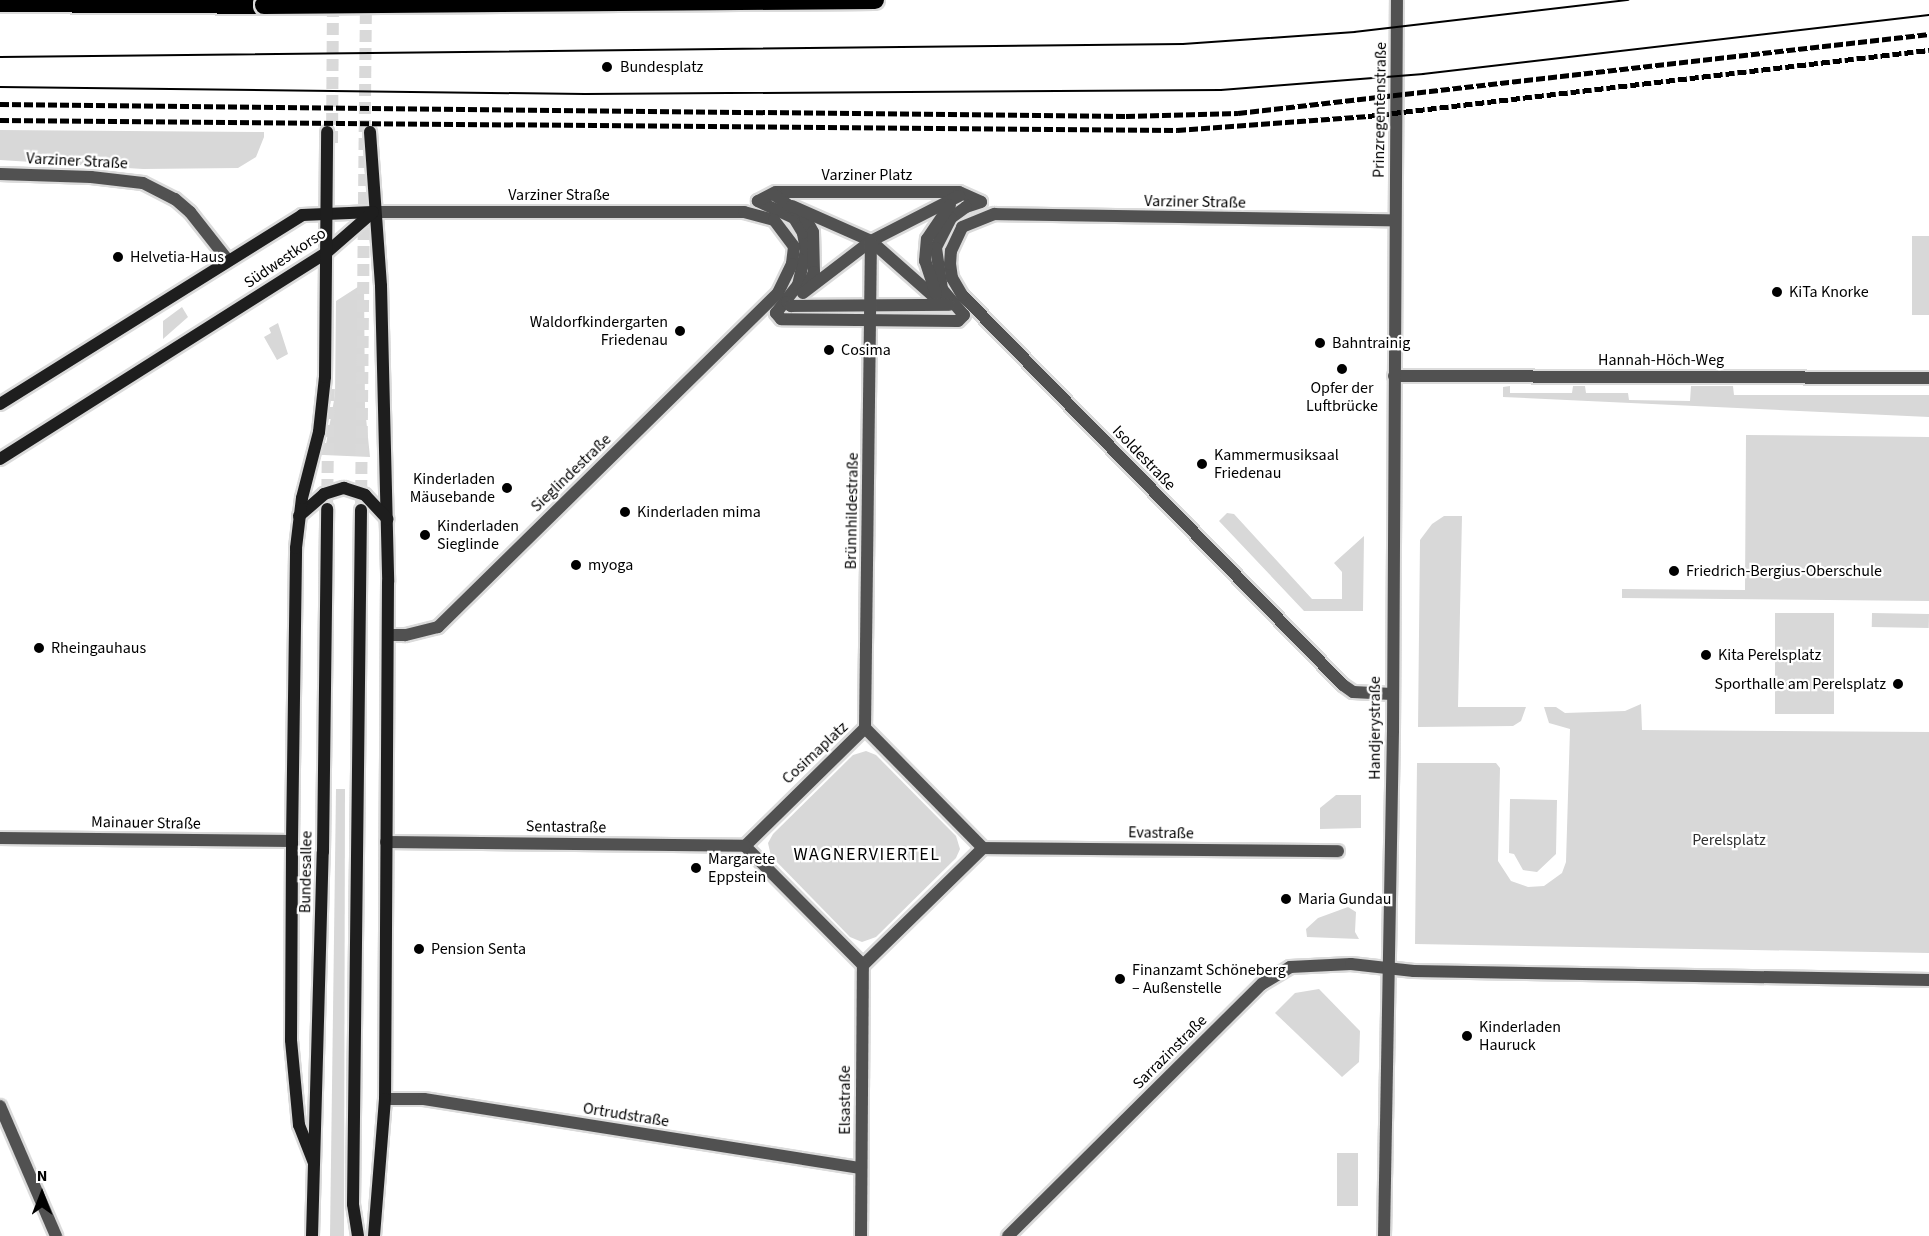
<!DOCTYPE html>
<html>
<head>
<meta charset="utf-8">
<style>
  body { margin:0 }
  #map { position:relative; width:1929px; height:1236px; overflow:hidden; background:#fff; font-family:"Source Sans 3",sans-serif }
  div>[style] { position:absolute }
  .green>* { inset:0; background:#d8d8d8; transform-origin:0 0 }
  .secondary-tunnel>* { height:12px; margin-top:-6px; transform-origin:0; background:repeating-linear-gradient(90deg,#d9d9d9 0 12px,transparent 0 18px) }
  .roads { filter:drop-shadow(2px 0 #dbdbdb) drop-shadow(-2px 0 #dbdbdb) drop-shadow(0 2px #dbdbdb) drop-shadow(0 -2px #dbdbdb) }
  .street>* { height:12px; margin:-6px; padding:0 6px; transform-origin:6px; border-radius:6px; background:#515151 }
  .secondary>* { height:12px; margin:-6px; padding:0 6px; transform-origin:6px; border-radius:6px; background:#1e1e1e }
  .highway>* { height:18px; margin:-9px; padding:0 9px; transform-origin:9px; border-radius:9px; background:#000 }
  .tram>* { height:1.5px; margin:-0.75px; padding:0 0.75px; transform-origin:0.75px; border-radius:0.75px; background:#000 }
  .rail>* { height:4.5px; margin-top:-2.25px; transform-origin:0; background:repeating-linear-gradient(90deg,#000 0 9px,transparent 0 12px) }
  .bridges { filter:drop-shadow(2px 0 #dbdbdb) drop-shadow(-2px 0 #dbdbdb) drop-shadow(0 2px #dbdbdb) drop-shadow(0 -2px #dbdbdb) }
  .highway-bridge>* { height:18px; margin:-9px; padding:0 9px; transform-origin:9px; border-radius:9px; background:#000 }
  .dots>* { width:16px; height:16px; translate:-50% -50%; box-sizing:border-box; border:3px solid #fff; border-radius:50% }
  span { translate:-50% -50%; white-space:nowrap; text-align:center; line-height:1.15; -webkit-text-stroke:4.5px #fff; paint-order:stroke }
  .poi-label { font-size:16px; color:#000 }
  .left { translate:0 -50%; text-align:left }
  .right { translate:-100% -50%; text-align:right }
  .street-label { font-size:16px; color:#000 }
  .park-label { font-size:16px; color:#2f2f2f }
  .neighbourhood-label { font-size:18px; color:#000; letter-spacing:1.5px }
  .north { position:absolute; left:12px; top:1164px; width:60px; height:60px; -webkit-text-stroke:4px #fff; paint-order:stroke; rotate:0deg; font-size:16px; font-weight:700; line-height:24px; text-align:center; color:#000 }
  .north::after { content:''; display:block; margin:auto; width:21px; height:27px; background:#000; clip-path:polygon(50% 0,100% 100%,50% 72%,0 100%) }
</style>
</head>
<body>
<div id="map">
  <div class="green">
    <i style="clip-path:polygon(0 130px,264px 132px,264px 137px,256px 157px,238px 168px,143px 169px,0 160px)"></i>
    <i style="left:1929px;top:236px;width:79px;height:17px;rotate:90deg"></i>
    <i style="clip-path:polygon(364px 283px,365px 408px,370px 457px,324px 455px,335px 395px,336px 301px)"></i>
    <i style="clip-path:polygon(182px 307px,188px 317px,163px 339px,163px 321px)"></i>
    <i style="clip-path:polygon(278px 323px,288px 354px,277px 360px,264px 337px,271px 333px,269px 328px)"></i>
    <i style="clip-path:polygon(1510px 386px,1510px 393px,1572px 393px,1573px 386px,1585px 386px,1586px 393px,1628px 393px,1629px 400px,1690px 401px,1691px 386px,1733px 386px,1734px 395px,1929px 395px,1929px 417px,1503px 397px,1503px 387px)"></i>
    <i style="clip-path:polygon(1746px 435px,1929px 437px,1929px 601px,1622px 598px,1622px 589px,1745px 590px)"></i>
    <i style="clip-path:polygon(1227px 513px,1234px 514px,1312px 599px,1342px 599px,1342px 572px,1334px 563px,1364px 536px,1363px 611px,1304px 611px,1219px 521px)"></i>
    <i style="clip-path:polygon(1444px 516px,1462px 516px,1458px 707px,1526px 707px,1521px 721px,1513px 726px,1418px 727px,1420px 540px,1432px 524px)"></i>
    <i style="left:1775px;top:613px;width:59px;height:101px"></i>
    <i style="left:1872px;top:613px;width:57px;height:14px;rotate:1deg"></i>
    <i style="clip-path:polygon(1641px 704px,1642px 730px,1929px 732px,1929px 953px,1415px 944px,1417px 763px,1496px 763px,1500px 768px,1498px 861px,1511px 881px,1528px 887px,1544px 886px,1562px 873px,1566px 862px,1570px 729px,1549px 723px,1544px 707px,1556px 707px,1565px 713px,1625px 711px)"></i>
    <i style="clip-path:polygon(866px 751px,876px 755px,956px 836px,960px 849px,956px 858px,876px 937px,862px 942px,850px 937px,771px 856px,768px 843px,773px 834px,853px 755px)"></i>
    <i style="clip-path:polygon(336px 789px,345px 789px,344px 1236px,330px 1236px)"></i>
    <i style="clip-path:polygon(1336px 795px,1361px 795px,1361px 828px,1320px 829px,1320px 808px)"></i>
    <i style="clip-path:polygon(1510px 799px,1557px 800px,1556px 854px,1537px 872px,1523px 870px,1514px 854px,1509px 853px)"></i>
    <i style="clip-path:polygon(1348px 907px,1356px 912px,1355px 932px,1359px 939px,1307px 937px,1306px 929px,1318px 918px)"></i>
    <i style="clip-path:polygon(1319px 989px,1360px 1031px,1359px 1062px,1342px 1077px,1275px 1013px,1295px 993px)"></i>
    <i style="left:1337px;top:1153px;width:21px;height:53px"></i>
  </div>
  <div class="secondary-tunnel">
    <i style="left:332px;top:143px;width:143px;rotate:-89.6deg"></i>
    <i style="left:327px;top:509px;width:124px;rotate:-89.1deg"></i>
    <i style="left:361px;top:510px;width:510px;rotate:-89.44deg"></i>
  </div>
  <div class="roads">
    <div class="street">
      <i style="left:0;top:174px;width:91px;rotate:1.9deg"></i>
      <i style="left:91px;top:177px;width:52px;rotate:6.6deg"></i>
      <i style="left:143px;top:183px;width:36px;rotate:27deg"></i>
      <i style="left:175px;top:199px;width:20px;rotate:41deg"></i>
      <i style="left:190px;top:212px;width:60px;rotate:51.8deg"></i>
      <i style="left:776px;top:192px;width:183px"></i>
      <i style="left:959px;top:192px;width:24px;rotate:24deg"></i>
      <i style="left:981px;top:202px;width:16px;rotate:162deg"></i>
      <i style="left:966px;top:207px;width:19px;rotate:144deg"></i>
      <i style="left:951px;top:218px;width:34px;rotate:117deg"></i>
      <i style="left:936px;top:248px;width:41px;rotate:81.7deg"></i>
      <i style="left:942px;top:289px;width:34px;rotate:50deg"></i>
      <i style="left:964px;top:315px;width:8px;rotate:135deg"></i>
      <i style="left:958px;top:321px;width:177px;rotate:-179.4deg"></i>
      <i style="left:781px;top:319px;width:8px;rotate:-130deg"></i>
      <i style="left:776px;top:313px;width:36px;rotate:-52deg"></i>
      <i style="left:798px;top:285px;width:37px;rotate:-77deg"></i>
      <i style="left:806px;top:249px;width:16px;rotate:-101deg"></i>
      <i style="left:803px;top:233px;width:17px;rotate:-121deg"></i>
      <i style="left:794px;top:218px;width:40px;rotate:-155deg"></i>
      <i style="left:758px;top:201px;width:20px;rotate:-27deg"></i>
      <i style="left:773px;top:194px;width:39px;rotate:36deg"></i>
      <i style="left:805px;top:217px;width:17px;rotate:62deg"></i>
      <i style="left:813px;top:232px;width:40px;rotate:88.6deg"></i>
      <i style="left:814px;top:272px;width:19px;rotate:115deg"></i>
      <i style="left:792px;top:206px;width:86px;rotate:23.9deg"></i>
      <i style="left:871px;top:241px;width:94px;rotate:41.5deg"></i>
      <i style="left:373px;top:212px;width:371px"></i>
      <i style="left:744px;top:212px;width:31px;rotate:15deg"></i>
      <i style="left:774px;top:220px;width:34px;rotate:53deg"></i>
      <i style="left:794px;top:247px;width:17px;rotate:97deg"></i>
      <i style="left:792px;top:264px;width:32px;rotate:116deg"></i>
      <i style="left:778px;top:293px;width:477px;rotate:135.5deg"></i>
      <i style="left:438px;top:627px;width:34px;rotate:166deg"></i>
      <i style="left:405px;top:635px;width:17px;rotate:180deg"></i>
      <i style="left:803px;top:293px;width:86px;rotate:-37.4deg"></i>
      <i style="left:871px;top:241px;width:99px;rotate:-27.1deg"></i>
      <i style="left:936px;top:294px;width:35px;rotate:-108deg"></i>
      <i style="left:925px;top:261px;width:22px;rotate:-85deg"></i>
      <i style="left:927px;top:239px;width:41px;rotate:-55.9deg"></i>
      <i style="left:787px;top:302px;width:6px;rotate:45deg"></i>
      <i style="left:791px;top:306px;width:158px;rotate:-0.4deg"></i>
      <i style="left:1394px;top:376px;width:535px;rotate:0.21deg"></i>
      <i style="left:1392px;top:694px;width:39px;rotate:-177deg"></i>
      <i style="left:1353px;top:692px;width:12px;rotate:-145deg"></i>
      <i style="left:1343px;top:685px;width:545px;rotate:-134.33deg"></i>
      <i style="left:962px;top:295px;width:20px;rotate:-120deg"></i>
      <i style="left:952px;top:278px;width:14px;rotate:-98deg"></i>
      <i style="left:950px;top:264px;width:13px;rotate:-86deg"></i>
      <i style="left:951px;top:251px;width:26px;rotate:-65deg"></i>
      <i style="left:962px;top:227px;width:35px;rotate:-22deg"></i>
      <i style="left:995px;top:214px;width:400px;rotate:0.9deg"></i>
      <i style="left:865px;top:728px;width:168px;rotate:45.5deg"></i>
      <i style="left:983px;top:848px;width:168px;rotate:135.7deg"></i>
      <i style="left:863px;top:965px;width:168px;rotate:-134.8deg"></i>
      <i style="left:745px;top:846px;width:168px;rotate:-44.5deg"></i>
      <i style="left:865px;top:728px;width:487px;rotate:-89.3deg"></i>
      <i style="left:0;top:838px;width:292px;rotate:0.6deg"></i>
      <i style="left:386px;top:842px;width:359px;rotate:0.6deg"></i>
      <i style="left:983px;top:848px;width:355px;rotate:0.5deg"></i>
      <i style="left:385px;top:1099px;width:39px"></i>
      <i style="left:424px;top:1099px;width:442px;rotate:9deg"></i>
      <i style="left:0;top:1106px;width:142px;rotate:66.7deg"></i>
      <i style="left:861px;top:1236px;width:271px;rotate:-89.6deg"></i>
      <i style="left:1008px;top:1236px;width:358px;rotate:-44.8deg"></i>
      <i style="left:1262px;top:984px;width:33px;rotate:-31deg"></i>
      <i style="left:1290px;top:967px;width:61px;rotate:-2.8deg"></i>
      <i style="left:1351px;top:964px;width:63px;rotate:6.3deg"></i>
      <i style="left:1414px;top:971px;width:515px;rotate:1deg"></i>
      <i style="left:1384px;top:1236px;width:505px;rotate:-88.98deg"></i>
      <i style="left:1393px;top:731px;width:731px;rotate:-89.69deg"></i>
    </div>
    <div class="secondary">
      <i style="left:370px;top:132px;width:154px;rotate:85.9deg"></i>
      <i style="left:381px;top:286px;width:296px;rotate:88.6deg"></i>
      <i style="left:388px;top:582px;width:517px;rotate:90.33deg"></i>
      <i style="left:385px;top:1099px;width:137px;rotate:94.6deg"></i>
      <i style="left:0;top:404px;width:356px;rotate:-32deg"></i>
      <i style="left:302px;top:215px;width:71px;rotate:-2.4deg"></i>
      <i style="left:0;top:459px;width:386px;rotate:-32.3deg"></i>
      <i style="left:326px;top:253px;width:62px;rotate:-41.1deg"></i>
      <i style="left:299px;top:516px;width:33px;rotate:-41deg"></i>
      <i style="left:324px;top:494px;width:21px;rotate:-17deg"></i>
      <i style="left:344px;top:488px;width:22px;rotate:18deg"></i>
      <i style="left:365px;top:495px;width:33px;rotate:47deg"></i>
      <i style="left:314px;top:1163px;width:41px;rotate:-111.5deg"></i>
      <i style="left:299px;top:1125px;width:85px;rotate:-95.4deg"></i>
      <i style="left:291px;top:1040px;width:199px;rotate:-89.7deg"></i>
      <i style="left:292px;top:841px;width:293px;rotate:-89.2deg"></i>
      <i style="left:296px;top:548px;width:50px;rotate:-83.2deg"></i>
      <i style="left:302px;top:498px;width:68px;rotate:-75.6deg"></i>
      <i style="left:319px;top:432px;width:55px;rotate:-83.8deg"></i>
      <i style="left:325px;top:377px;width:245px;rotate:-89.5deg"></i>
      <i style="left:312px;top:1236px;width:384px;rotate:-88.4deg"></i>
      <i style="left:323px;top:852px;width:343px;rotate:-89.3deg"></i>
      <i style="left:358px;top:1236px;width:32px;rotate:-99deg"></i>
      <i style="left:353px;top:1204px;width:694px;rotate:-89.34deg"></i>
    </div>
    <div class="highway">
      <i style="left:0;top:3px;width:264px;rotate:0.4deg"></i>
    </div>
  </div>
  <div class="tram">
    <i style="left:0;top:57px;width:1183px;rotate:-0.63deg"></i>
    <i style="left:1183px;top:44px;width:172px;rotate:-4deg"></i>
    <i style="left:1355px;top:32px;width:275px;rotate:-6.7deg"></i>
    <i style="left:0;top:87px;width:585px;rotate:0.69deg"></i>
    <i style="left:585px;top:94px;width:636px;rotate:-0.36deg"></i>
    <i style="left:1221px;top:90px;width:203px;rotate:-4.5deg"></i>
    <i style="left:1423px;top:74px;width:509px;rotate:-6.65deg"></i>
  </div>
  <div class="rail">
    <i style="left:0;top:104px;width:1126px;rotate:0.61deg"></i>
    <i style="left:1126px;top:116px;width:112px;rotate:-1.5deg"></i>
    <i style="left:1238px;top:113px;width:696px;rotate:-6.52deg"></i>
    <i style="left:0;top:120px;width:1177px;rotate:0.49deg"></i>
    <i style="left:1177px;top:130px;width:192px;rotate:-4.2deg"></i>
    <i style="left:1368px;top:116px;width:565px;rotate:-6.71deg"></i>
  </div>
  <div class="bridges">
    <div class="highway-bridge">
      <i style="left:264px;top:5px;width:611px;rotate:-0.47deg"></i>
    </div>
  </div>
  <div class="dots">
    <i style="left:607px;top:67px;background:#000"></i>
    <i style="left:118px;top:257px;background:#000"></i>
    <i style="left:1777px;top:292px;background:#000"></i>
    <i style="left:680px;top:331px;background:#000"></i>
    <i style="left:1320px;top:343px;background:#000"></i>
    <i style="left:829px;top:350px;background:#000"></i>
    <i style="left:1342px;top:369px;background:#000"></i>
    <i style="left:1202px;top:464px;background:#000"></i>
    <i style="left:507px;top:488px;background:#000"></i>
    <i style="left:625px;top:512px;background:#000"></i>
    <i style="left:425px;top:535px;background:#000"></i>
    <i style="left:576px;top:565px;background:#000"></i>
    <i style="left:1674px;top:571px;background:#000"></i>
    <i style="left:39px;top:648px;background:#000"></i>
    <i style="left:1706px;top:655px;background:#000"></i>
    <i style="left:1898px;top:684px;background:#000"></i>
    <i style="left:696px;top:868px;background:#000"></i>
    <i style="left:1286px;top:899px;background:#000"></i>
    <i style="left:419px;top:949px;background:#000"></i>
    <i style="left:1120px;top:979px;background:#000"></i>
    <i style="left:1467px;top:1036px;background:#000"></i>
  </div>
  <div class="poi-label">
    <span class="left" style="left:620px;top:67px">Bundesplatz</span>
    <span class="left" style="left:130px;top:257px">Helvetia-Haus</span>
    <span class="left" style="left:1789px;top:292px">KiTa Knorke</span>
    <span class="right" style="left:668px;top:331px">Waldorfkindergarten<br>Friedenau</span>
    <span class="left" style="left:1332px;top:343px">Bahntrainig</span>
    <span class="left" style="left:841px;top:350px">Cosima</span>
    <span style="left:1342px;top:397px">Opfer der<br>Luftbrücke</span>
    <span class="left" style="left:1214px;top:464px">Kammermusiksaal<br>Friedenau</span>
    <span class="right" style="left:495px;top:488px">Kinderladen<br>Mäusebande</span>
    <span class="left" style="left:637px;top:512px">Kinderladen mima</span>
    <span class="left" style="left:437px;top:535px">Kinderladen<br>Sieglinde</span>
    <span class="left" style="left:588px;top:565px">myoga</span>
    <span class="left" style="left:1686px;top:571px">Friedrich-Bergius-Oberschule</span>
    <span class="left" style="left:51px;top:648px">Rheingauhaus</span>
    <span class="left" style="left:1718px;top:655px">Kita Perelsplatz</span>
    <span class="right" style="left:1886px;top:684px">Sporthalle am Perelsplatz</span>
    <span class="left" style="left:708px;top:868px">Margarete<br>Eppstein</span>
    <span class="left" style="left:1298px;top:899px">Maria Gundau</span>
    <span class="left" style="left:431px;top:949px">Pension Senta</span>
    <span class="left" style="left:1132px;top:979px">Finanzamt Schöneberg<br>– Außenstelle</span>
    <span class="left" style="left:1479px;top:1036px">Kinderladen<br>Hauruck</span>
  </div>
  <div class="street-label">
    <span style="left:1380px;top:110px;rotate:-89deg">Prinzregentenstraße</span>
    <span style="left:77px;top:161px;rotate:3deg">Varziner Straße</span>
    <span style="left:867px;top:175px">Varziner Platz</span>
    <span style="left:559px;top:195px">Varziner Straße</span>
    <span style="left:1195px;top:202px;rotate:1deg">Varziner Straße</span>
    <span style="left:285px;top:258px;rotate:-34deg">Südwestkorso</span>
    <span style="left:1661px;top:360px">Hannah-Höch-Weg</span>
    <span style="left:1144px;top:458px;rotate:46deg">Isoldestraße</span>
    <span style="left:571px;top:473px;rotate:-44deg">Sieglindestraße</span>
    <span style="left:852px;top:511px;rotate:-89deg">Brünnhildestraße</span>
    <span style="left:1375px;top:728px;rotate:-90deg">Handjerystraße</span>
    <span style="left:815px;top:753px;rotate:-43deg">Cosimaplatz</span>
    <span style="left:146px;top:823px;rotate:1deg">Mainauer Straße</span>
    <span style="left:566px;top:827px;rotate:1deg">Sentastraße</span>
    <span style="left:1161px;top:833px;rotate:1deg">Evastraße</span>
    <span style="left:306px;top:872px;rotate:-89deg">Bundesallee</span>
    <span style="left:1170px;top:1052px;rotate:-45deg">Sarrazinstraße</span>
    <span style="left:845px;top:1100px;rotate:-90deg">Elsastraße</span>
    <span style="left:626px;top:1115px;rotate:9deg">Ortrudstraße</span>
  </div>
  <div class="park-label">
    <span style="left:1729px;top:840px">Perelsplatz</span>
  </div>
  <div class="neighbourhood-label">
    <span style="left:867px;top:855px">WAGNERVIERTEL</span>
  </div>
  <div class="north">N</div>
</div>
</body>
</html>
